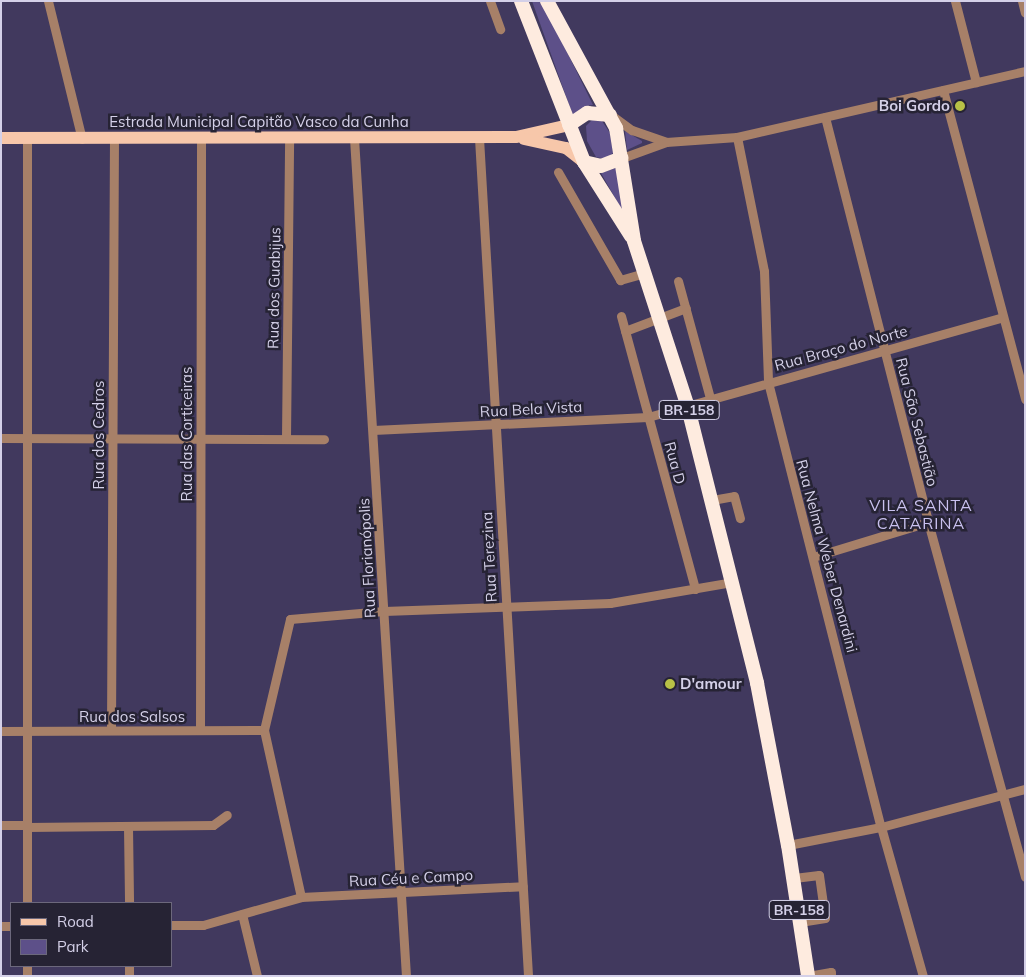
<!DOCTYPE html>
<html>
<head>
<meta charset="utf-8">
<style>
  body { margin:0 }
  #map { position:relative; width:1026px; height:977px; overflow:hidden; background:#41395e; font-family:Mulish,sans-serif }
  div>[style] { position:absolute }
  .green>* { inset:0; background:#5d5089 }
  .minor>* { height:9px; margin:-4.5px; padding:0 4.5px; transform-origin:4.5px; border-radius:4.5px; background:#a78068 }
  .major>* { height:12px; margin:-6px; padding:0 6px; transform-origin:6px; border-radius:6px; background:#f7c7aa }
  .highway>* { height:14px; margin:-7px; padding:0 7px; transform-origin:7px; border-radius:7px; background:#feebdf }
  .dots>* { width:14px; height:14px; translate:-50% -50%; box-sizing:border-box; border:2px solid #262334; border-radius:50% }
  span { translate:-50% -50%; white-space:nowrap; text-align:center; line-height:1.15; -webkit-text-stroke:5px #262334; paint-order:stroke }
  .shield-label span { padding:1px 4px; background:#262334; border:1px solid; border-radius:4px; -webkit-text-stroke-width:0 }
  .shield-label { font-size:14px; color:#d4d0e8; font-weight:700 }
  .poi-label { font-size:15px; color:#d4d0e8; font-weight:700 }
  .right { translate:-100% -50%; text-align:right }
  .left { translate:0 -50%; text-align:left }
  .street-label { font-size:15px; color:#d4d0e8 }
  .neighbourhood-label { font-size:16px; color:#c9c1ef; letter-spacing:1px }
  .frame { position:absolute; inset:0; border:2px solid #d4d0e8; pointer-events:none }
  .legend { position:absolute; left:10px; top:902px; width:162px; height:65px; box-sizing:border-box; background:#262334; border:1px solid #6c687c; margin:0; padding:6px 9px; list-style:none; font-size:15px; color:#d4d0e8 }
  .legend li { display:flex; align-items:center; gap:10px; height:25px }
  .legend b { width:25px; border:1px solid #6c687c }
</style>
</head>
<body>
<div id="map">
  <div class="green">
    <i style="clip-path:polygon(532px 1px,542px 1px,593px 105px,585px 106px,573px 116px)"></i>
    <i style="clip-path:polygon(592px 120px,602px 121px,610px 133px,613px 153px,606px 159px,596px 157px,587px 141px,586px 126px)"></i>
    <i style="clip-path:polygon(625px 131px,642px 141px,642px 143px,627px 150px)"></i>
    <i style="clip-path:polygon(619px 167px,632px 228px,601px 173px)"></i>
  </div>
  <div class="minor">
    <i style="left:48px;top:1px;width:142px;rotate:76.2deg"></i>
    <i style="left:490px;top:1px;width:30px;rotate:70deg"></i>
    <i style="left:955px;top:1px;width:84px;rotate:75.5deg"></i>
    <i style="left:1022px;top:1px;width:12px;rotate:76deg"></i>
    <i style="left:943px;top:90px;width:320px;rotate:75.1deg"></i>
    <i style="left:611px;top:115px;width:26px;rotate:36deg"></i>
    <i style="left:632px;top:130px;width:36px;rotate:19deg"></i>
    <i style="left:825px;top:117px;width:418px;rotate:75.7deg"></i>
    <i style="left:928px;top:522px;width:368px;rotate:74.7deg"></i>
    <i style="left:737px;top:137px;width:137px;rotate:78.6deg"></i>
    <i style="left:764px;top:271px;width:111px;rotate:87.9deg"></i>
    <i style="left:768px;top:382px;width:459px;rotate:75.8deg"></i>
    <i style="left:881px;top:827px;width:155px;rotate:74.3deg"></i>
    <i style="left:354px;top:138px;width:840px;rotate:86.45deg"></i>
    <i style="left:479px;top:138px;width:839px;rotate:86.65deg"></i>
    <i style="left:622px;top:158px;width:47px;rotate:-20deg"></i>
    <i style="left:666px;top:142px;width:71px;rotate:-4deg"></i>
    <i style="left:737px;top:137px;width:295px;rotate:-12.9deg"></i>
    <i style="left:558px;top:172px;width:125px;rotate:60.1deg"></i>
    <i style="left:620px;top:280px;width:26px;rotate:-16deg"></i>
    <i style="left:678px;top:281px;width:121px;rotate:74.7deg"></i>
    <i style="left:621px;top:316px;width:283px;rotate:74.8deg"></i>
    <i style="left:625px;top:331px;width:65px;rotate:-20.7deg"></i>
    <i style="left:373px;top:430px;width:275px;rotate:-2.7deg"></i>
    <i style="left:648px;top:417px;width:367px;rotate:-15.7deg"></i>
    <i style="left:1px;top:438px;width:323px;rotate:0.2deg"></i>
    <i style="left:286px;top:438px;width:300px;rotate:-89.4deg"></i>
    <i style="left:712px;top:500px;width:22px;rotate:-10deg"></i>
    <i style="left:734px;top:496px;width:23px;rotate:75deg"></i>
    <i style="left:813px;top:557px;width:120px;rotate:-16.9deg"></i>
    <i style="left:111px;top:730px;width:591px;rotate:-89.71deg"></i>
    <i style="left:200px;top:730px;width:591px;rotate:-89.9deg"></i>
    <i style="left:1px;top:731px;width:263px;rotate:-0.2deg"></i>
    <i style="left:1px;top:825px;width:26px"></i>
    <i style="left:27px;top:827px;width:186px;rotate:-0.6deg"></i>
    <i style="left:213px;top:825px;width:17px;rotate:-36deg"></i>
    <i style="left:128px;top:827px;width:76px;rotate:89.2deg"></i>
    <i style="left:788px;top:845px;width:95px;rotate:-11deg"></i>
    <i style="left:881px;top:827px;width:149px;rotate:-14.8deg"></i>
    <i style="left:794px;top:878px;width:25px;rotate:-7deg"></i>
    <i style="left:819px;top:875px;width:43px;rotate:82.1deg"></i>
    <i style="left:825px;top:918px;width:24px;rotate:171deg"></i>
    <i style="left:301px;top:897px;width:171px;rotate:-102.5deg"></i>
    <i style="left:264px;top:730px;width:114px;rotate:-76.8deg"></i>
    <i style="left:290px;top:619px;width:94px;rotate:-4.9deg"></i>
    <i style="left:384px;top:611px;width:226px;rotate:-2deg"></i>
    <i style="left:610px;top:603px;width:125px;rotate:-9.7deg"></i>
    <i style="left:27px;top:903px;width:765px;rotate:-90deg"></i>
    <i style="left:242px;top:914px;width:64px;rotate:76.4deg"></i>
    <i style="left:171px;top:925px;width:32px"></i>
    <i style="left:203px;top:925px;width:102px;rotate:-15.9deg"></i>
    <i style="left:301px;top:897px;width:222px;rotate:-2.8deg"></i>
    <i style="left:1px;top:926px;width:10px"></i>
    <i style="left:27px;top:976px;width:10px;rotate:-90deg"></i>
    <i style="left:129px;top:976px;width:10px;rotate:-90deg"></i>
    <i style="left:808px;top:976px;width:23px;rotate:-10deg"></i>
    <i style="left:831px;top:972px;width:4px;rotate:90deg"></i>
  </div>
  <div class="major">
    <i style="left:1px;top:138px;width:515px;rotate:-0.11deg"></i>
    <i style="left:516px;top:137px;width:54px;rotate:-12.8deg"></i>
    <i style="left:524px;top:139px;width:43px;rotate:12.1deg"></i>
    <i style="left:566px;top:148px;width:23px;rotate:38deg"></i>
  </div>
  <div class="highway">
    <i style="left:521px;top:1px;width:173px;rotate:68.6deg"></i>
    <i style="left:584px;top:162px;width:88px;rotate:57.6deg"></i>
    <i style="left:547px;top:1px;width:145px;rotate:61.5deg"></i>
    <i style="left:616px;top:128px;width:114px;rotate:80.9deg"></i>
    <i style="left:634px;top:241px;width:171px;rotate:72deg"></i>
    <i style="left:687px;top:404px;width:288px;rotate:75.9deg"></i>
    <i style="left:757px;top:683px;width:165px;rotate:79.2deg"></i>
    <i style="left:788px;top:845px;width:133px;rotate:81.3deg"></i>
    <i style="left:569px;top:125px;width:22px;rotate:-34deg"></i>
    <i style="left:587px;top:113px;width:23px;rotate:5deg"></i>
    <i style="left:584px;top:162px;width:17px;rotate:13deg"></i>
    <i style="left:601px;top:166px;width:22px;rotate:-21deg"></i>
  </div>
  <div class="dots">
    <i style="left:960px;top:106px;background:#b8c146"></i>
    <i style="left:670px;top:684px;background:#b8c146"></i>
  </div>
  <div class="shield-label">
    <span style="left:689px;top:410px">BR-158</span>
    <span style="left:799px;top:910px">BR-158</span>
  </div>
  <div class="poi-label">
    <span class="right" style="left:950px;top:106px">Boi Gordo</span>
    <span class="left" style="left:680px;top:684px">D'amour</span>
  </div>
  <div class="street-label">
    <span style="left:259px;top:122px">Estrada Municipal Capitão Vasco da Cunha</span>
    <span style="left:274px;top:288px;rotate:-89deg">Rua dos Guabijus</span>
    <span style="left:841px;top:348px;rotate:-15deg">Rua Braço do Norte</span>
    <span style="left:531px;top:409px;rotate:-3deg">Rua Bela Vista</span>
    <span style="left:917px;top:422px;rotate:76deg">Rua São Sebastião</span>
    <span style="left:187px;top:434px;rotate:-90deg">Rua das Corticeiras</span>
    <span style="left:99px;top:435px;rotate:-90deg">Rua dos Cedros</span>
    <span style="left:675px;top:463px;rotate:75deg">Rua D</span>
    <span style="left:827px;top:556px;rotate:75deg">Rua Nelma Weber Denardini</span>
    <span style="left:489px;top:557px;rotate:-93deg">Rua Terezina</span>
    <span style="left:367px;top:558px;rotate:-93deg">Rua Florianópolis</span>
    <span style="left:132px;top:717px">Rua dos Salsos</span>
    <span style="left:411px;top:878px;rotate:-3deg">Rua Céu e Campo</span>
  </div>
  <div class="neighbourhood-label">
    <span style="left:921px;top:514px">VILA SANTA<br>CATARINA</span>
  </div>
  <div class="frame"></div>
  <ul class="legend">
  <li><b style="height:6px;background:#f7c7aa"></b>Road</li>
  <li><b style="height:14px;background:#5d5089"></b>Park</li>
  </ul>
</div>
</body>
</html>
